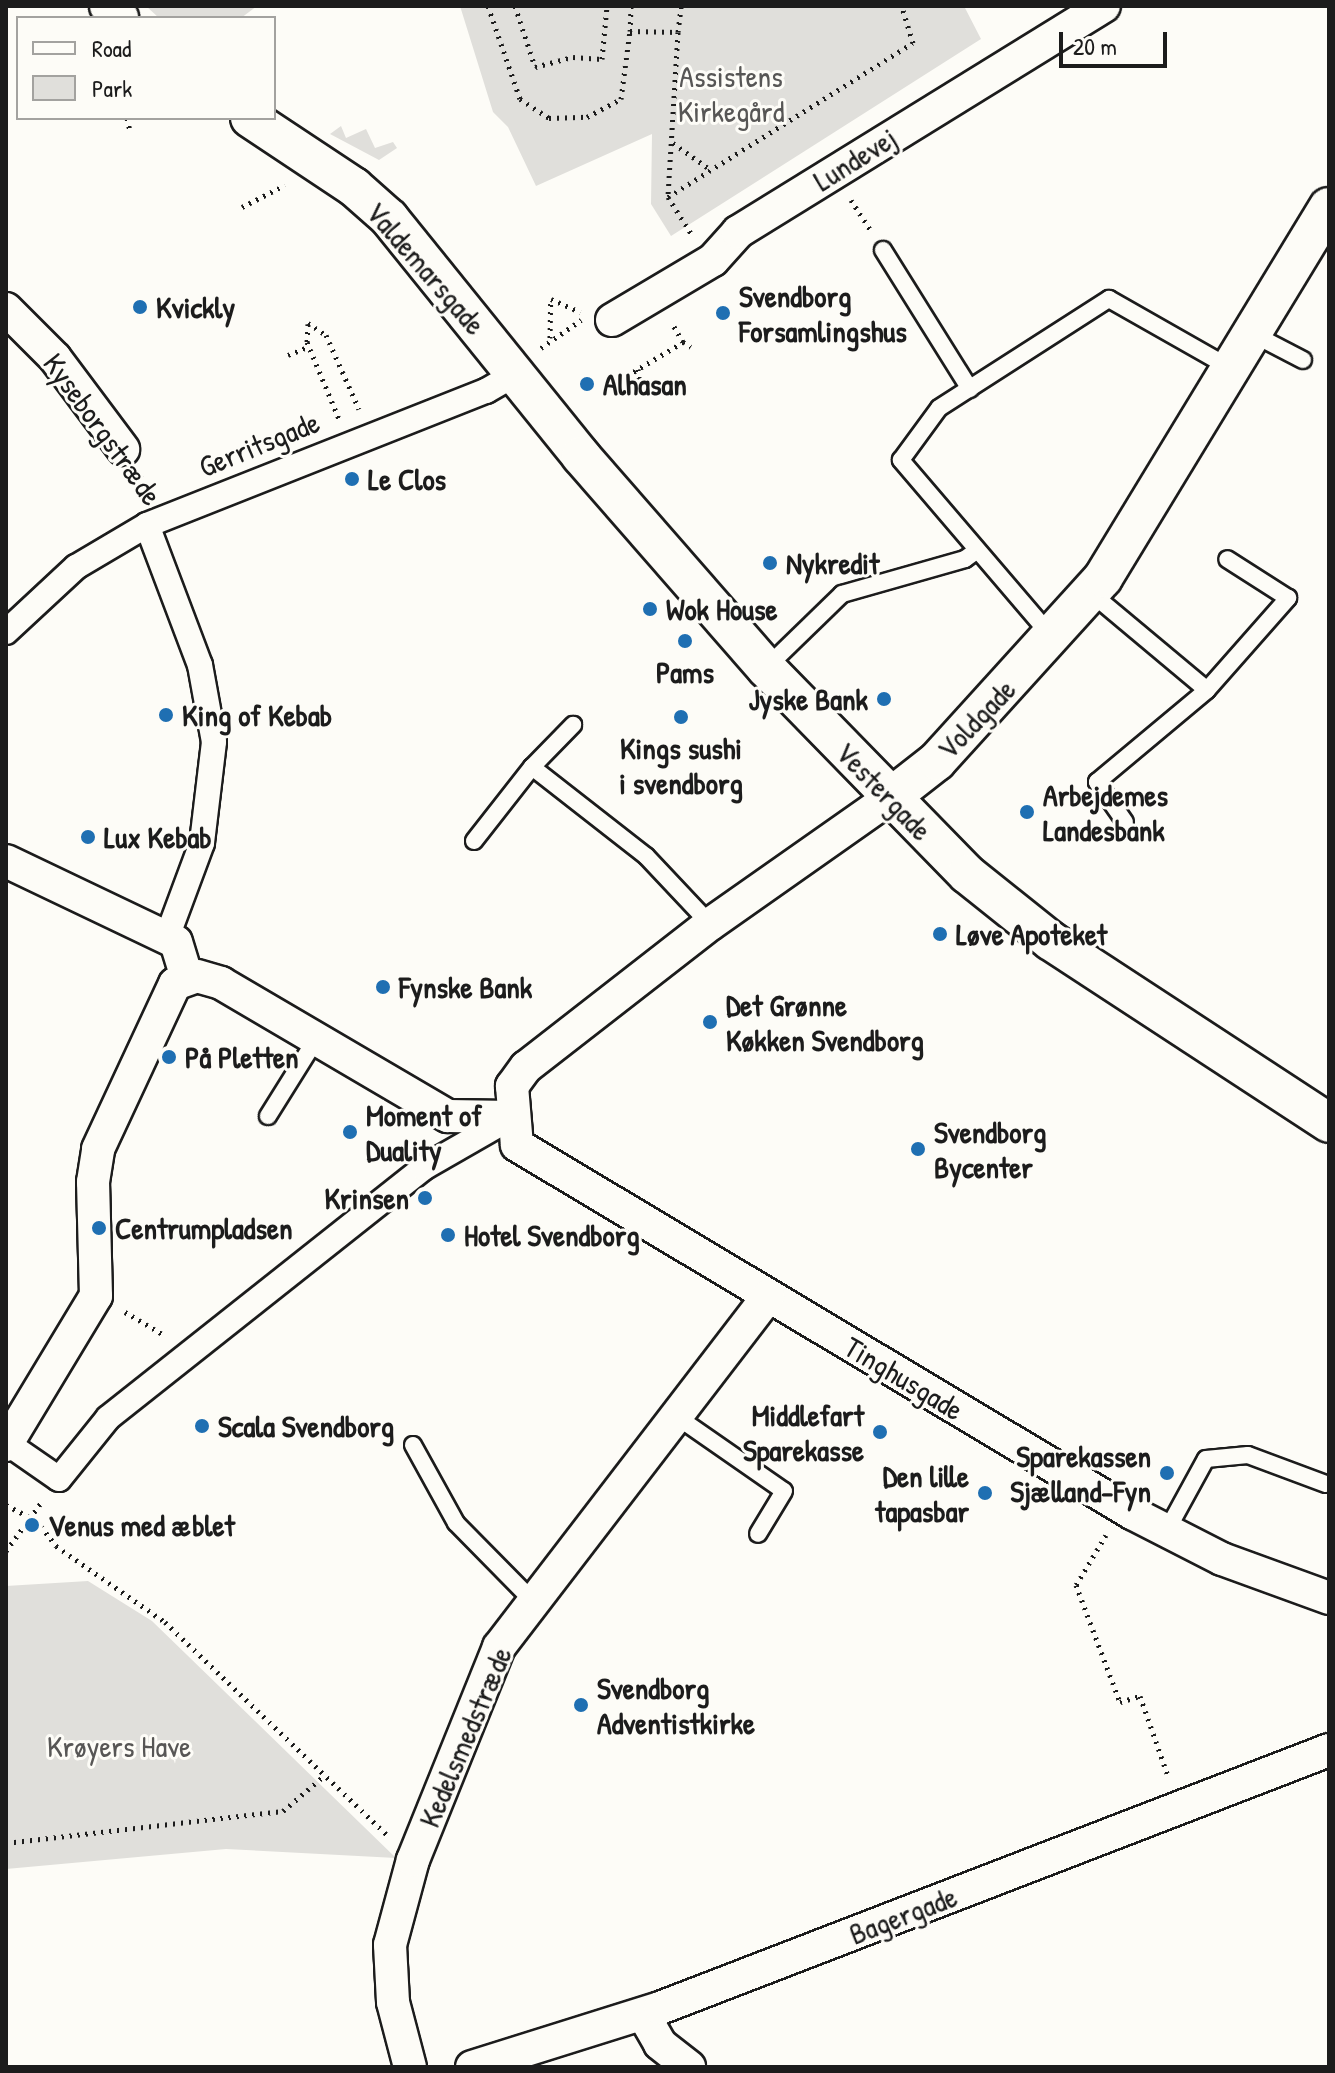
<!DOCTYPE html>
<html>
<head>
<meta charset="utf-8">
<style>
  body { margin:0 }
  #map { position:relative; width:1335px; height:2073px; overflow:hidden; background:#fdfcf7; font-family:"Patrick Hand",sans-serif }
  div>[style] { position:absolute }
  .green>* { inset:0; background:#e0dfdb }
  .path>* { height:5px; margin-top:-2.5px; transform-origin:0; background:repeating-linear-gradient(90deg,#1c1c1c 0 2px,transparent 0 8px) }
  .roads { filter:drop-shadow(2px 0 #1c1c1c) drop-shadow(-2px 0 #1c1c1c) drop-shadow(0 2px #1c1c1c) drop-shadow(0 -2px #1c1c1c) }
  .service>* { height:16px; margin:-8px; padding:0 8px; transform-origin:8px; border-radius:8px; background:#fdfcf7 }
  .pedestrian>* { height:24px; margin:-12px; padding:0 12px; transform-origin:12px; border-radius:12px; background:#fdfcf7 }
  .minor>* { height:32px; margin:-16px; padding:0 16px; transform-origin:16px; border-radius:16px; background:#fdfcf7 }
  .tertiary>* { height:38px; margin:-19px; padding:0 19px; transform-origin:19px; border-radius:19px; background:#fdfcf7 }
  .dots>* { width:22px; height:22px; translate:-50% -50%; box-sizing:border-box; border:4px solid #fdfcf7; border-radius:50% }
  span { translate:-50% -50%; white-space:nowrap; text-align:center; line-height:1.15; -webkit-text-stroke:6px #fdfcf7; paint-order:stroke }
  .park-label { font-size:30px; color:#575655 }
  .street-label { font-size:30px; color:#1c1c1c }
  .poi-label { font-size:30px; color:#1c1c1c; font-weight:700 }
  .left { translate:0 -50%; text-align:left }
  .right { translate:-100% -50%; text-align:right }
  .frame { position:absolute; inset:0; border:8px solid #1c1c1c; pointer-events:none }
  .legend { position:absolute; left:16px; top:16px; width:260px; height:104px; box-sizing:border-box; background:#fdfcf7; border:2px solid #a3a29f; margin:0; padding:10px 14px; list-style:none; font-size:24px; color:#1c1c1c }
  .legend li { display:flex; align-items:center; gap:16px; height:40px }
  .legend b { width:40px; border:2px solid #a3a29f }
  .scale { position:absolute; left:1059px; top:32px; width:108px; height:36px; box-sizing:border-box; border:4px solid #1c1c1c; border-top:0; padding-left:10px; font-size:24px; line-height:28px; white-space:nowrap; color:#1c1c1c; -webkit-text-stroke:6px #fdfcf7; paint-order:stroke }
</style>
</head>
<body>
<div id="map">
  <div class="green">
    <i style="clip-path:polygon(146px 6px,257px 6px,241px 18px,159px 18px)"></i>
    <i style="clip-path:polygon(460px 6px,964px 6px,981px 39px,671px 236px,651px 204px,652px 134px,536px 186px,508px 127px,493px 112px)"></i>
    <i style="clip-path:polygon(341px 126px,346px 138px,366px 129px,375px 148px,393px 142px,397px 148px,379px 160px,330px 134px)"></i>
    <i style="clip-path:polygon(88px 1581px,152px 1621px,396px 1858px,226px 1849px,6px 1869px,6px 1586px)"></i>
  </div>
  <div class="path">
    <i style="left:488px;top:6px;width:98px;rotate:71deg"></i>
    <i style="left:520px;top:99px;width:35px;rotate:33deg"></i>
    <i style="left:549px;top:118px;width:38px;rotate:-2deg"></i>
    <i style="left:587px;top:117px;width:38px;rotate:-28deg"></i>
    <i style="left:621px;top:99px;width:69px;rotate:-82.5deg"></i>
    <i style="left:515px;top:6px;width:64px;rotate:71.8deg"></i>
    <i style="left:535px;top:67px;width:39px;rotate:-15deg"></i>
    <i style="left:573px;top:57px;width:29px;rotate:4deg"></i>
    <i style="left:602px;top:59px;width:53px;rotate:-84.6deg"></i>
    <i style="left:631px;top:6px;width:25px;rotate:92deg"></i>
    <i style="left:630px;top:31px;width:48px;rotate:1.2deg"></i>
    <i style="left:678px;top:32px;width:165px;rotate:93.5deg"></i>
    <i style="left:668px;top:197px;width:45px;rotate:57.7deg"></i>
    <i style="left:678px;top:32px;width:26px;rotate:-83deg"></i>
    <i style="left:127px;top:118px;width:13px;rotate:77deg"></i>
    <i style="left:673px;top:143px;width:47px;rotate:35.4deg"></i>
    <i style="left:668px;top:197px;width:289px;rotate:-32.2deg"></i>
    <i style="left:913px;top:43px;width:39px;rotate:-107deg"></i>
    <i style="left:851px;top:200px;width:35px;rotate:57deg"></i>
    <i style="left:242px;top:207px;width:48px;rotate:-27.1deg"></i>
    <i style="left:308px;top:323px;width:22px;rotate:34deg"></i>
    <i style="left:326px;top:335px;width:81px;rotate:66deg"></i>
    <i style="left:308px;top:324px;width:18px;rotate:93deg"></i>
    <i style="left:307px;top:342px;width:83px;rotate:67.4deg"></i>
    <i style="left:550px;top:338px;width:39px;rotate:-89deg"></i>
    <i style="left:551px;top:299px;width:32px;rotate:24deg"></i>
    <i style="left:683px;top:342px;width:9px;rotate:32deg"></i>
    <i style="left:541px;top:348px;width:49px;rotate:-35deg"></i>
    <i style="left:288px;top:355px;width:22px;rotate:-22deg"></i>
    <i style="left:638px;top:369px;width:16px;rotate:83deg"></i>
    <i style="left:620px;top:380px;width:74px;rotate:-31.1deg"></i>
    <i style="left:683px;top:342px;width:22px;rotate:-120deg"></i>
    <i style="left:140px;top:476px;width:22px;rotate:56deg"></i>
    <i style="left:125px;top:1312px;width:45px;rotate:30.5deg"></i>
    <i style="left:6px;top:1505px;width:34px;rotate:27deg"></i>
    <i style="left:36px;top:1520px;width:33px;rotate:52deg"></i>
    <i style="left:56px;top:1546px;width:133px;rotate:34.9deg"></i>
    <i style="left:165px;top:1622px;width:310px;rotate:43.8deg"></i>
    <i style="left:1106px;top:1535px;width:58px;rotate:121deg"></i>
    <i style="left:1076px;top:1585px;width:125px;rotate:69.4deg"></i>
    <i style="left:1120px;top:1702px;width:21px;rotate:-17deg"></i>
    <i style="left:1140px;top:1696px;width:85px;rotate:70.7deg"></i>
    <i style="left:6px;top:1551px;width:63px;rotate:-54deg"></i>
    <i style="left:6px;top:1843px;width:279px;rotate:-6.6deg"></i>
    <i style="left:283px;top:1811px;width:55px;rotate:-40.6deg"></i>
  </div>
  <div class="roads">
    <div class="service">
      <i style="left:883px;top:250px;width:164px;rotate:58deg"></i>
      <i style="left:1255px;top:335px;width:54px;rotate:27.5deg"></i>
      <i style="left:1091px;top:593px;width:151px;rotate:39.9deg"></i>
      <i style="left:1052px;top:637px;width:233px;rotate:-130.5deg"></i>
      <i style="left:901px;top:460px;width:64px;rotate:-53.8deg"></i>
      <i style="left:939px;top:408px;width:202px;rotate:-32.7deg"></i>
      <i style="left:1109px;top:299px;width:142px;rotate:29.6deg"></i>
      <i style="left:766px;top:668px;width:106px;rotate:-44.2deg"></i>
      <i style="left:842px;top:594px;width:128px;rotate:-15.9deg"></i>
      <i style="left:965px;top:559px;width:14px;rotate:-36deg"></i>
      <i style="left:532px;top:767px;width:59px;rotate:-45.7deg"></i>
      <i style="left:1125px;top:822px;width:49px;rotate:-125deg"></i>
      <i style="left:1097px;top:782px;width:143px;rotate:-39.9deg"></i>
      <i style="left:1207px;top:690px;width:123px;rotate:-48.6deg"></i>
      <i style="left:1288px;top:598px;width:72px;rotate:-147.4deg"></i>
      <i style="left:474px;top:841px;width:94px;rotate:-51.9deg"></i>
      <i style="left:532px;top:767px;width:145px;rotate:38deg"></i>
      <i style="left:646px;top:856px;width:93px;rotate:46.7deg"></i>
      <i style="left:268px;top:1116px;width:94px;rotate:-58deg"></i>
      <i style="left:676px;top:1416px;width:131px;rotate:34.8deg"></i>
      <i style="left:784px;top:1491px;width:50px;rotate:121.2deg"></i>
      <i style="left:413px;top:1445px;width:89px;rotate:61.1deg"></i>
      <i style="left:456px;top:1523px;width:111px;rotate:45.4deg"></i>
      <i style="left:1166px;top:1532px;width:83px;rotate:-61.3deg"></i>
      <i style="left:1206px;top:1459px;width:42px;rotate:-5.4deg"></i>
      <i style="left:1248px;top:1455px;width:83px;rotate:20.4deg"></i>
    </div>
    <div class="pedestrian">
      <i style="left:147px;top:525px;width:150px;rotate:69.3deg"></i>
      <i style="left:200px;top:665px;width:78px;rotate:79.7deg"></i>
      <i style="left:214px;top:742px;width:102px;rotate:96.8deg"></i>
      <i style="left:202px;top:843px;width:100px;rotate:110.4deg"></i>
      <i style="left:6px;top:632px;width:96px;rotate:-42.9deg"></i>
      <i style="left:76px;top:567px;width:82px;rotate:-30.6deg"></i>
      <i style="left:147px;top:525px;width:365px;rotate:-21.6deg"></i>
      <i style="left:486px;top:391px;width:34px;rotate:-30deg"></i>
      <i style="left:7px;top:1443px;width:63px;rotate:34.7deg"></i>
      <i style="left:59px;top:1479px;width:78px;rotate:-51.2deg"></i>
      <i style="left:108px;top:1418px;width:402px;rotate:-38.4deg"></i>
      <i style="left:423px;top:1168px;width:103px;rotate:-29.8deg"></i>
    </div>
    <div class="minor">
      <i style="left:6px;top:309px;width:69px;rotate:45deg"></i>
      <i style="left:55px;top:358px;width:114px;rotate:53.2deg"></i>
      <i style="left:612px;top:320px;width:117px;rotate:-30.7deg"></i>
      <i style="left:713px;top:260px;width:38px;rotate:-48deg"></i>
      <i style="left:738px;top:232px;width:430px;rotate:-31.7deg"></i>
      <i style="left:891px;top:797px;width:221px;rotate:144.9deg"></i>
      <i style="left:710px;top:924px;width:233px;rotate:142.1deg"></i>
      <i style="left:526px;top:1067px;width:24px;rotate:126deg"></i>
      <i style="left:512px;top:1086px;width:59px;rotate:85.2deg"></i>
      <i style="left:517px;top:1145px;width:717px;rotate:30.9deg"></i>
      <i style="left:1132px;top:1513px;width:101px;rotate:27.1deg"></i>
      <i style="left:1222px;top:1559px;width:114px;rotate:20deg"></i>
      <i style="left:6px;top:861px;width:188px;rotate:25.5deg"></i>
      <i style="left:176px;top:942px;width:37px;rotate:73deg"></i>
      <i style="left:6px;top:1445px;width:174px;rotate:-58.9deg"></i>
      <i style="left:96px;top:1296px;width:114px;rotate:-91.5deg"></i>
      <i style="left:93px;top:1182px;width:33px;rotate:-81deg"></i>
      <i style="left:98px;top:1149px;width:182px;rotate:-65deg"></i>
      <i style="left:175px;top:984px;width:23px;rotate:-20deg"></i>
      <i style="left:197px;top:976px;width:25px;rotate:16deg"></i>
      <i style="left:221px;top:983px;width:263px;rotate:30.4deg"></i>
      <i style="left:448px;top:1116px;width:64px;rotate:0.9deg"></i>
      <i style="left:643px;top:2014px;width:34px;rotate:60deg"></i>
      <i style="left:660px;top:2044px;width:37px;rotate:38deg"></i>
      <i style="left:410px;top:2067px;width:67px;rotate:-104.7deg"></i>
      <i style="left:393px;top:2002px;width:57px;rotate:-93deg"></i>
      <i style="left:390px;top:1945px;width:88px;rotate:-74.9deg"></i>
      <i style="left:413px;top:1860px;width:230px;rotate:-68deg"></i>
      <i style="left:499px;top:1647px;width:442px;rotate:-52.5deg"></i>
      <i style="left:472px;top:2067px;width:197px;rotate:-17.4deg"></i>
      <i style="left:660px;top:2008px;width:717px;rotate:-21.09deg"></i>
    </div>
    <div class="tertiary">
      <i style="left:109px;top:6px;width:16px;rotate:50deg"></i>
      <i style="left:250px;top:118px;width:125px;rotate:33.6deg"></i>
      <i style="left:354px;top:187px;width:47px;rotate:41.5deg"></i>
      <i style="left:389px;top:218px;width:306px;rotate:51.1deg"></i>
      <i style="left:581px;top:456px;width:281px;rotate:48.9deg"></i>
      <i style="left:766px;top:668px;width:288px;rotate:45.7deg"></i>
      <i style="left:967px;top:874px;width:107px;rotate:38.6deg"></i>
      <i style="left:1051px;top:941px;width:332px;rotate:33.2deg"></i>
      <i style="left:891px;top:797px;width:58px;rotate:-38deg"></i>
      <i style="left:937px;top:761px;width:247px;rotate:-47.8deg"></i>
      <i style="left:1103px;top:578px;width:434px;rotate:-58.7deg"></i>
    </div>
  </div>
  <div class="dots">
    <i style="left:140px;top:307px;background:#1f6fb2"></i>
    <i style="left:723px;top:313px;background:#1f6fb2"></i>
    <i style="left:587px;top:384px;background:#1f6fb2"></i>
    <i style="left:352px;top:479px;background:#1f6fb2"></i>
    <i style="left:770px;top:563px;background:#1f6fb2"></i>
    <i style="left:650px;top:609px;background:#1f6fb2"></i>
    <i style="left:685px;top:641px;background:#1f6fb2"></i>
    <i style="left:884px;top:699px;background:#1f6fb2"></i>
    <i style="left:166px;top:715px;background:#1f6fb2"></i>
    <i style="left:681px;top:717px;background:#1f6fb2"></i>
    <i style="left:1027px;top:812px;background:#1f6fb2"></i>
    <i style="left:88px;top:837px;background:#1f6fb2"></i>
    <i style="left:940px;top:934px;background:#1f6fb2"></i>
    <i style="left:383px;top:987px;background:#1f6fb2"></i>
    <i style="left:710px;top:1022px;background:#1f6fb2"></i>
    <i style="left:169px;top:1057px;background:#1f6fb2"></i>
    <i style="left:350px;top:1132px;background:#1f6fb2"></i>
    <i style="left:918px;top:1149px;background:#1f6fb2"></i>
    <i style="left:425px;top:1198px;background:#1f6fb2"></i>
    <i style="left:99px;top:1228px;background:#1f6fb2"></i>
    <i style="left:448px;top:1235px;background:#1f6fb2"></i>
    <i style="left:202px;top:1426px;background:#1f6fb2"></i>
    <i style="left:880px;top:1432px;background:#1f6fb2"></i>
    <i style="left:1167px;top:1473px;background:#1f6fb2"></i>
    <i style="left:985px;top:1493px;background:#1f6fb2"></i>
    <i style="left:32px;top:1525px;background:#1f6fb2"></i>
    <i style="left:581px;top:1705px;background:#1f6fb2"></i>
  </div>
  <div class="park-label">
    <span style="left:731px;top:93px">Assistens<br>Kirkegård</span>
    <span style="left:119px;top:1746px">Krøyers Have</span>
  </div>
  <div class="street-label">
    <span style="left:855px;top:159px;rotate:-32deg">Lundevej</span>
    <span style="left:426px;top:268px;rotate:49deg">Valdemarsgade</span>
    <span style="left:103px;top:429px;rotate:54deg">Kyseborgstræde</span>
    <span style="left:259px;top:444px;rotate:-22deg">Gerritsgade</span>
    <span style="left:976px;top:719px;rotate:-46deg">Voldgade</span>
    <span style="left:884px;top:791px;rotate:46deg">Vestergade</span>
    <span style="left:904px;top:1378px;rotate:31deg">Tinghusgade</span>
    <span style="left:465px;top:1737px;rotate:-67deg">Kedelsmedstræde</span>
    <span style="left:903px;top:1915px;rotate:-21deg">Bagergade</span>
  </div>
  <div class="poi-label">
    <span class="left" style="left:739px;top:313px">Svendborg<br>Forsamlingshus</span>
    <span class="left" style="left:156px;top:307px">Kvickly</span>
    <span class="left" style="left:603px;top:384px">Alhasan</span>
    <span class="left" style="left:368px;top:479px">Le Clos</span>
    <span class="left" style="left:786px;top:563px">Nykredit</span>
    <span class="left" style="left:666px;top:609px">Wok House</span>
    <span style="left:685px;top:672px">Pams</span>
    <span class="right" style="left:868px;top:699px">Jyske Bank</span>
    <span class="left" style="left:182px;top:715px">King of Kebab</span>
    <span style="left:681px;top:765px">Kings sushi<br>i svendborg</span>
    <span class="left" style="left:1043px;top:812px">Arbejdemes<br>Landesbank</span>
    <span class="left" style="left:104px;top:837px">Lux Kebab</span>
    <span class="left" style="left:956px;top:934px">Løve Apoteket</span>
    <span class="left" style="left:399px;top:987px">Fynske Bank</span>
    <span class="left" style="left:726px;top:1022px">Det Grønne<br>Køkken Svendborg</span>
    <span class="left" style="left:185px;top:1057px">På Pletten</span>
    <span class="left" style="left:366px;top:1132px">Moment of<br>Duality</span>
    <span class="left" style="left:934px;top:1149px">Svendborg<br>Bycenter</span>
    <span class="right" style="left:409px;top:1198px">Krinsen</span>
    <span class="left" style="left:115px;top:1228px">Centrumpladsen</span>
    <span class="left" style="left:464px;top:1235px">Hotel Svendborg</span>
    <span class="right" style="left:864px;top:1432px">Middlefart<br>Sparekasse</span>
    <span class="left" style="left:218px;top:1426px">Scala Svendborg</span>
    <span class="right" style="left:1151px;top:1473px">Sparekassen<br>Sjælland-Fyn</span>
    <span class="right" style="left:969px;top:1493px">Den lille<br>tapasbar</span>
    <span class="left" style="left:48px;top:1525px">Venus med æblet</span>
    <span class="left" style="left:597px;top:1705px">Svendborg<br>Adventistkirke</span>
  </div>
  <div class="frame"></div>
  <ul class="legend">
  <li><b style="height:10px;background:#fdfcf7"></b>Road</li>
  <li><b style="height:22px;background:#e0dfdb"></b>Park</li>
  </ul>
  <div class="scale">20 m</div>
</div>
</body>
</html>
